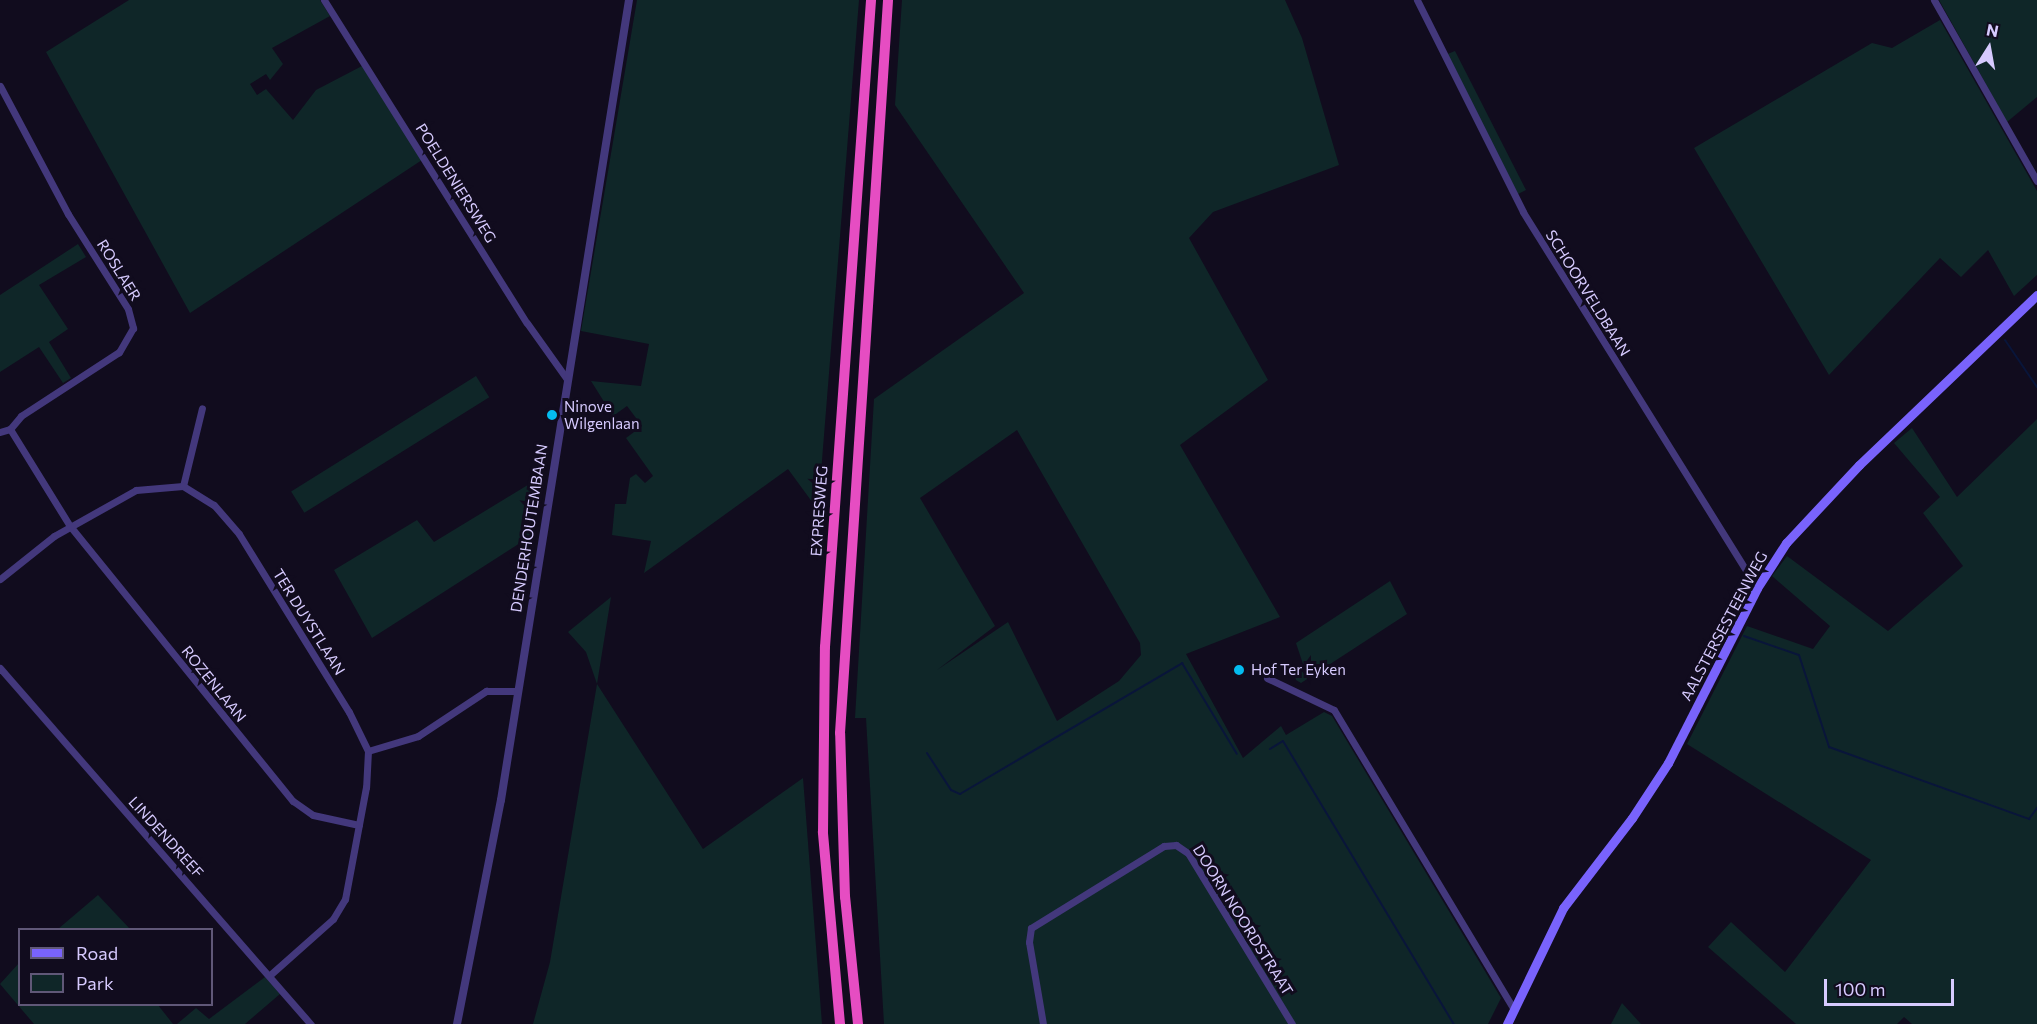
<!DOCTYPE html>
<html>
<head>
<meta charset="utf-8">
<style>
  body { margin:0 }
  #map { position:relative; width:2037px; height:1024px; overflow:hidden; background:#110c1e; font-family:Commissioner,sans-serif }
  div>[style] { position:absolute }
  .green>* { inset:0; background:#0f2628; transform-origin:0 0 }
  .stream>* { height:2px; margin:-1px; padding:0 1px; transform-origin:1px; border-radius:1px; background:#09153a }
  .minor>* { height:7px; margin:-3.5px; padding:0 3.5px; transform-origin:3.5px; border-radius:3.5px; background:#43387c }
  .tertiary>* { height:8px; margin:-4px; padding:0 4px; transform-origin:4px; border-radius:4px; background:#43387c }
  .secondary>* { height:9px; margin:-4.5px; padding:0 4.5px; transform-origin:4.5px; border-radius:4.5px; background:#7963fc }
  .trunk>* { height:10px; margin:-5px; padding:0 5px; transform-origin:5px; border-radius:5px; background:#e64dc2 }
  .dots>* { width:16px; height:16px; translate:-50% -50%; box-sizing:border-box; border:3px solid #110c1e; border-radius:50% }
  span { translate:-50% -50%; white-space:nowrap; text-align:center; line-height:1.15; -webkit-text-stroke:6px #110c1e; paint-order:stroke }
  .street-label { font-size:15px; color:#d6cafe }
  .poi-label { font-size:15px; color:#d6cafe }
  .left { translate:0 -50%; text-align:left }
  .legend { position:absolute; left:18px; top:928px; width:195px; height:78px; box-sizing:border-box; background:#110c1e; border:2px solid #605878; margin:0; padding:8px 10px; list-style:none; font-size:18px; color:#d6cafe }
  .legend li { display:flex; align-items:center; gap:12px; height:30px }
  .legend b { width:30px; border:2px solid #605878 }
  .north { position:absolute; left:1959px; top:18px; width:60px; height:60px; -webkit-text-stroke:4px #110c1e; paint-order:stroke; rotate:11deg; font-size:16px; font-weight:700; line-height:24px; text-align:center; color:#d6cafe }
  .north::after { content:''; display:block; margin:auto; width:21px; height:27px; background:#d6cafe; clip-path:polygon(50% 0,100% 100%,50% 72%,0 100%) }
  .scale { position:absolute; left:1824px; top:979px; width:130px; height:27px; box-sizing:border-box; border:3px solid #d6cafe; border-top:0; padding-left:8px; font-size:18px; line-height:21px; white-space:nowrap; color:#d6cafe; -webkit-text-stroke:4px #110c1e; paint-order:stroke }
</style>
</head>
<body>
<div id="map">
  <div class="green">
    <i style="clip-path:polygon(129px 0,320px 0,330px 16px,272px 48px,283px 64px,270px 80px,266px 74px,250px 84px,257px 95px,266px 89px,293px 120px,316px 90px,362px 66px,422px 160px,190px 313px,46px 52px)"></i>
    <i style="clip-path:polygon(637px 0,859px 0,818px 510px,788px 469px,644px 573px,651px 541px,612px 535px,615px 504px,626px 504px,630px 478px,636px 474px,645px 483px,653px 476px,626px 438px,642px 426px,627px 406px,613px 416px,591px 381px,641px 386px,649px 344px,581px 331px)"></i>
    <i style="clip-path:polygon(evenodd,902px 0,1285px 0,1302px 38px,1339px 165px,1213px 212px,1189px 238px,1268px 380px,1180px 445px,1280px 617px,1186px 654px,1243px 758px,1281px 726px,1286px 735px,1324px 712px,1332px 716px,1501px 998px,1488px 1024px,884px 1024px,866px 718px,855px 718px,874px 399px,1024px 293px,895px 105px,902px 0,1017px 430px,1140px 643px,1141px 655px,1119px 681px,1057px 721px,1008px 622px,937px 670px,995px 626px,920px 498px,1017px 430px)"></i>
    <i style="clip-path:polygon(1939px 0,2037px 0,2037px 97px,2007px 122px)"></i>
    <i style="clip-path:polygon(1940px 20px,2037px 191px,2037px 275px,2014px 296px,1988px 250px,1961px 277px,1940px 258px,1829px 375px,1694px 148px,1872px 43px,1892px 48px)"></i>
    <i style="clip-path:polygon(1455px 51px,1526px 190px,1518px 194px,1445px 55px)"></i>
    <i style="clip-path:polygon(78px 244px,86px 257px,39px 285px,68px 329px,49px 342px,71px 378px,63px 383px,39px 347px,0 372px,0 295px)"></i>
    <i style="left:476px;top:376px;width:25px;height:218px;rotate:58deg"></i>
    <i style="clip-path:polygon(2037px 419px,2037px 1024px,1912px 1024px,1904px 1017px,1897px 1024px,1796px 1024px,1708px 947px,1731px 922px,1785px 972px,1871px 860px,1687px 744px,1747px 626px,1813px 649px,1830px 626px,1772px 576px,1787px 556px,1888px 631px,1963px 566px,1923px 513px,1940px 497px,1894px 443px,1912px 428px,1957px 497px)"></i>
    <i style="clip-path:polygon(536px 480px,539px 487px,531px 536px,372px 638px,334px 570px,417px 520px,434px 542px)"></i>
    <i style="clip-path:polygon(1390px 581px,1407px 614px,1301px 683px,1296px 680px,1294px 672px,1304px 667px,1296px 643px)"></i>
    <i style="clip-path:polygon(611px 597px,597px 684px,703px 849px,803px 778px,822px 1024px,533px 1024px,550px 962px,597px 684px,586px 652px,568px 632px)"></i>
    <i style="clip-path:polygon(98px 895px,130px 929px,58px 929px)"></i>
    <i style="clip-path:polygon(19px 963px,20px 1004px,158px 1005px,173px 1024px,34px 1024px,0 984px)"></i>
    <i style="clip-path:polygon(265px 977px,280px 994px,245px 1024px,177px 1024px,196px 1008px,209px 1019px)"></i>
    <i style="clip-path:polygon(1622px 1003px,1641px 1024px,1611px 1024px)"></i>
  </div>
  <div class="stream">
    <i style="left:2005px;top:340px;width:57px;rotate:55.8deg"></i>
    <i style="left:1744px;top:636px;width:58px;rotate:19.1deg"></i>
    <i style="left:1799px;top:655px;width:97px;rotate:71.9deg"></i>
    <i style="left:1829px;top:747px;width:213px;rotate:19.8deg"></i>
    <i style="left:2029px;top:819px;width:14px;rotate:-54deg"></i>
    <i style="left:1270px;top:749px;width:15px;rotate:-32deg"></i>
    <i style="left:1283px;top:741px;width:331px;rotate:58.9deg"></i>
    <i style="left:927px;top:753px;width:44px;rotate:57deg"></i>
    <i style="left:951px;top:790px;width:10px;rotate:24deg"></i>
    <i style="left:960px;top:794px;width:258px;rotate:-30.5deg"></i>
    <i style="left:1182px;top:663px;width:106px;rotate:58.9deg"></i>
  </div>
  <div class="minor">
    <i style="left:324px;top:0;width:381px;rotate:57.9deg"></i>
    <i style="left:527px;top:323px;width:69px;rotate:54.5deg"></i>
    <i style="left:1417px;top:0;width:237px;rotate:63.4deg"></i>
    <i style="left:1523px;top:212px;width:443px;rotate:58.1deg"></i>
    <i style="left:1934px;top:0;width:208px;rotate:60.4deg"></i>
    <i style="left:0;top:86px;width:145px;rotate:62deg"></i>
    <i style="left:68px;top:214px;width:112px;rotate:57.7deg"></i>
    <i style="left:128px;top:309px;width:20px;rotate:75deg"></i>
    <i style="left:133px;top:328px;width:28px;rotate:120deg"></i>
    <i style="left:119px;top:352px;width:117px;rotate:146.9deg"></i>
    <i style="left:21px;top:416px;width:17px;rotate:130deg"></i>
    <i style="left:0;top:432px;width:10px;rotate:-17deg"></i>
    <i style="left:10px;top:429px;width:114px;rotate:58.3deg"></i>
    <i style="left:70px;top:526px;width:354px;rotate:51deg"></i>
    <i style="left:293px;top:801px;width:24px;rotate:35deg"></i>
    <i style="left:313px;top:815px;width:47px;rotate:12.3deg"></i>
    <i style="left:183px;top:486px;width:80px;rotate:-76.3deg"></i>
    <i style="left:0;top:579px;width:69px;rotate:-38.5deg"></i>
    <i style="left:54px;top:536px;width:94px;rotate:-29.3deg"></i>
    <i style="left:136px;top:490px;width:47px;rotate:-4.9deg"></i>
    <i style="left:183px;top:486px;width:36px;rotate:32deg"></i>
    <i style="left:214px;top:505px;width:38px;rotate:49deg"></i>
    <i style="left:239px;top:534px;width:209px;rotate:58.3deg"></i>
    <i style="left:349px;top:712px;width:43px;rotate:64deg"></i>
    <i style="left:368px;top:751px;width:36px;rotate:93deg"></i>
    <i style="left:366px;top:787px;width:114px;rotate:100.6deg"></i>
    <i style="left:345px;top:899px;width:23px;rotate:121deg"></i>
    <i style="left:333px;top:919px;width:83px;rotate:138.4deg"></i>
    <i style="left:0;top:668px;width:473px;rotate:48.9deg"></i>
    <i style="left:1267px;top:678px;width:74px;rotate:25.5deg"></i>
    <i style="left:1334px;top:710px;width:350px;rotate:59deg"></i>
    <i style="left:368px;top:751px;width:52px;rotate:-16.7deg"></i>
    <i style="left:418px;top:736px;width:82px;rotate:-33.5deg"></i>
    <i style="left:486px;top:691px;width:31px"></i>
    <i style="left:1043px;top:1024px;width:83px;rotate:-99.7deg"></i>
    <i style="left:1029px;top:942px;width:14px;rotate:-82deg"></i>
    <i style="left:1031px;top:928px;width:156px;rotate:-31.7deg"></i>
    <i style="left:1164px;top:846px;width:12px;rotate:-5deg"></i>
    <i style="left:1176px;top:845px;width:14px;rotate:34deg"></i>
    <i style="left:1188px;top:853px;width:200px;rotate:58.7deg"></i>
  </div>
  <div class="tertiary">
    <i style="left:457px;top:1024px;width:228px;rotate:-78.9deg"></i>
    <i style="left:501px;top:800px;width:810px;rotate:-80.91deg"></i>
  </div>
  <div class="secondary">
    <i style="left:1507px;top:1024px;width:129px;rotate:-64.2deg"></i>
    <i style="left:1563px;top:908px;width:113px;rotate:-52.5deg"></i>
    <i style="left:1632px;top:818px;width:66px;rotate:-56.8deg"></i>
    <i style="left:1668px;top:763px;width:196px;rotate:-63deg"></i>
    <i style="left:1757px;top:588px;width:54px;rotate:-57.2deg"></i>
    <i style="left:1786px;top:543px;width:107px;rotate:-46.9deg"></i>
    <i style="left:1859px;top:465px;width:246px;rotate:-43.7deg"></i>
  </div>
  <div class="trunk">
    <i style="left:840px;top:1024px;width:193px;rotate:-95.1deg"></i>
    <i style="left:823px;top:832px;width:185px;rotate:-89.4deg"></i>
    <i style="left:825px;top:647px;width:649px;rotate:-85.93deg"></i>
    <i style="left:858px;top:1024px;width:128px;rotate:-95.8deg"></i>
    <i style="left:845px;top:897px;width:164px;rotate:-91.7deg"></i>
    <i style="left:840px;top:733px;width:735px;rotate:-86.25deg"></i>
  </div>
  <div class="dots">
    <i style="left:552px;top:415px;background:#04bcf0"></i>
    <i style="left:1239px;top:670px;background:#04bcf0"></i>
  </div>
  <div class="street-label">
    <span style="left:456px;top:183px;rotate:58deg">POELDENIERSWEG</span>
    <span style="left:119px;top:270px;rotate:58deg">ROSLAER</span>
    <span style="left:1588px;top:293px;rotate:58deg">SCHOORVELDBAAN</span>
    <span style="left:819px;top:511px;rotate:-86deg">EXPRESWEG</span>
    <span style="left:529px;top:528px;rotate:-81deg">DENDERHOUTEMBAAN</span>
    <span style="left:309px;top:622px;rotate:58deg">TER DUYSTLAAN</span>
    <span style="left:1724px;top:626px;rotate:-62deg">AALSTERSESTEENWEG</span>
    <span style="left:214px;top:684px;rotate:51deg">ROZENLAAN</span>
    <span style="left:166px;top:837px;rotate:48deg">LINDENDREEF</span>
    <span style="left:1243px;top:920px;rotate:58deg">DOORN NOORDSTRAAT</span>
  </div>
  <div class="poi-label">
    <span class="left" style="left:564px;top:415px">Ninove<br>Wilgenlaan</span>
    <span class="left" style="left:1251px;top:670px">Hof Ter Eyken</span>
  </div>
  <ul class="legend">
  <li><b style="height:8px;background:#7963fc"></b>Road</li>
  <li><b style="height:16px;background:#0f2628"></b>Park</li>
  </ul>
  <div class="north">N</div>
  <div class="scale">100 m</div>
</div>
</body>
</html>
